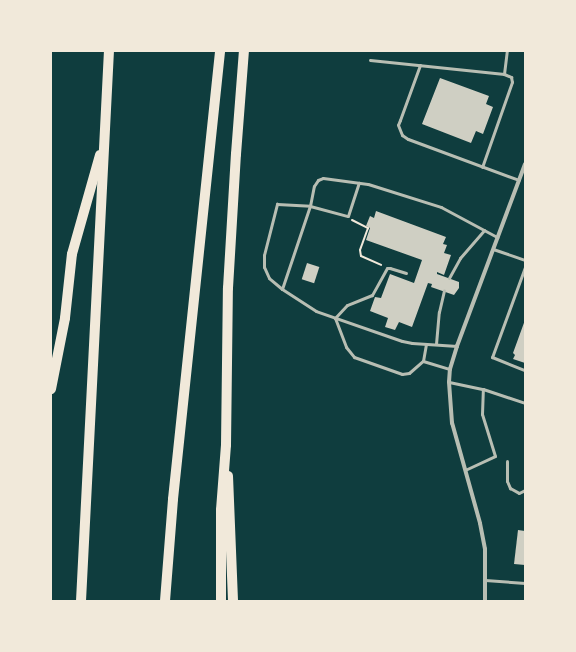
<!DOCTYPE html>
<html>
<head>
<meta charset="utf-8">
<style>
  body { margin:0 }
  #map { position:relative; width:576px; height:652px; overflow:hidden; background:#0f3d3e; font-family:"DejaVu Sans",sans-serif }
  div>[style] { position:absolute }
  .building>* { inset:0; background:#cfcfc3; transform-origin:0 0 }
  .path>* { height:2px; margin:-1px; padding:0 1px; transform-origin:1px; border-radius:1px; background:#f1e9da }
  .service>* { height:3px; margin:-1.5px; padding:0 1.5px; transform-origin:1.5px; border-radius:1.5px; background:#b8beb3 }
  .minor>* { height:4px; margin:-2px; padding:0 2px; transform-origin:2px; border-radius:2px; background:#b8beb3 }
  .motorway>* { height:10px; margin:-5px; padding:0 5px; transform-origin:5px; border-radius:5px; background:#f1e9da }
  span { translate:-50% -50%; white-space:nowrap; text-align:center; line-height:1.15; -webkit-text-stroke:3px #f1e9da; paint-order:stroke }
  .frame { position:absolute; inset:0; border:52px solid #f1e9da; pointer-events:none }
</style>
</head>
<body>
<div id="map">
  <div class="building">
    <i style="clip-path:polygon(440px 78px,489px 96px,486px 104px,493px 107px,483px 134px,476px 131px,471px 143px,422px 124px)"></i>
    <i style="clip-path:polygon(376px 211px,446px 237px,443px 244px,447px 245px,444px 253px,451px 255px,444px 275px,437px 272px,437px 274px,459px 282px,459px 288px,454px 295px,431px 287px,432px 284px,428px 283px,412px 327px,399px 322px,395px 330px,385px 327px,388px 318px,370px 311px,375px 297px,381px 298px,390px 274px,414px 283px,422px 260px,366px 240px,370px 228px,366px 226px,370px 216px,374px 218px)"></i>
    <i style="left:307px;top:263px;width:13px;height:17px;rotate:18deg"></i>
    <i style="clip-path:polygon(525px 320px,525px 363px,513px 359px,515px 355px,513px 353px)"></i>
    <i style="clip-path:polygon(518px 530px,525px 531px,525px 565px,514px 564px)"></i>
  </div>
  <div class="path">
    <i style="left:352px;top:220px;width:18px;rotate:27deg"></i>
    <i style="left:368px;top:228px;width:23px;rotate:110deg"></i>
    <i style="left:360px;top:250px;width:6px;rotate:81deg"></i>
    <i style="left:361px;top:256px;width:22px;rotate:24deg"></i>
  </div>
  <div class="service">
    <i style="left:370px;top:60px;width:135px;rotate:6deg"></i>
    <i style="left:504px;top:74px;width:8px;rotate:23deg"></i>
    <i style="left:511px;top:77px;width:5px;rotate:79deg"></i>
    <i style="left:512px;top:82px;width:90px;rotate:109.4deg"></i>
    <i style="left:420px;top:65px;width:59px;rotate:110deg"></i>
    <i style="left:400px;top:120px;width:5px;rotate:112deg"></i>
    <i style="left:398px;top:125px;width:11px;rotate:68deg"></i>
    <i style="left:402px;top:135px;width:7px;rotate:34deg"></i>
    <i style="left:408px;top:139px;width:118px;rotate:20.3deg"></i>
    <i style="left:504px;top:74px;width:23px;rotate:-83deg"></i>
    <i style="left:493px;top:249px;width:34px;rotate:19deg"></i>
    <i style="left:525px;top:267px;width:96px;rotate:110.1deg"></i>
    <i style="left:492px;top:357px;width:35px;rotate:22deg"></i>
    <i style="left:406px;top:273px;width:17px;rotate:-163deg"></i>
    <i style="left:390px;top:268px;width:3px;rotate:180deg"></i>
    <i style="left:387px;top:268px;width:31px;rotate:119deg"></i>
    <i style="left:372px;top:295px;width:27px;rotate:158deg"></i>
    <i style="left:347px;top:305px;width:18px;rotate:133deg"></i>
    <i style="left:335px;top:318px;width:31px;rotate:69deg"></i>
    <i style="left:346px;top:347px;width:13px;rotate:51deg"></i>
    <i style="left:354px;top:357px;width:51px;rotate:19.5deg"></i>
    <i style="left:402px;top:374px;width:7px;rotate:-8deg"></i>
    <i style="left:409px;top:373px;width:18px;rotate:-41deg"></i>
    <i style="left:423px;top:361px;width:17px;rotate:-80deg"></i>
    <i style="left:449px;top:278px;width:23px;rotate:-61deg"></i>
    <i style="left:460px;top:258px;width:37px;rotate:-49deg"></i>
    <i style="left:282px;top:289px;width:17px;rotate:-140deg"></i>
    <i style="left:269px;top:278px;width:12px;rotate:-114deg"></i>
    <i style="left:264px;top:267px;width:12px;rotate:-90deg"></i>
    <i style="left:264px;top:255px;width:53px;rotate:-75.7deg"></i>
    <i style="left:277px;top:204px;width:33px;rotate:3deg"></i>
    <i style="left:310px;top:206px;width:39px;rotate:15deg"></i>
    <i style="left:348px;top:216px;width:35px;rotate:-72deg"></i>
    <i style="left:436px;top:344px;width:32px;rotate:-85deg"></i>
    <i style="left:439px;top:312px;width:22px;rotate:-77deg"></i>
    <i style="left:457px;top:346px;width:45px;rotate:-176.2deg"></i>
    <i style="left:412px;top:343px;width:10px;rotate:-169deg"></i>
    <i style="left:402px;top:341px;width:91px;rotate:-160.8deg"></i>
    <i style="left:316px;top:311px;width:40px;rotate:-147.1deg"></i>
    <i style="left:282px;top:289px;width:88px;rotate:-71.4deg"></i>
    <i style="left:310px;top:206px;width:20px;rotate:-79deg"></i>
    <i style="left:314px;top:186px;width:7px;rotate:-56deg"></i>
    <i style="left:318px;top:180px;width:5px;rotate:-22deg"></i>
    <i style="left:323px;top:178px;width:45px;rotate:7.6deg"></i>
    <i style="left:368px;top:184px;width:77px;rotate:17.5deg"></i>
    <i style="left:441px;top:207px;width:64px;rotate:28.2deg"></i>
    <i style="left:423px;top:361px;width:28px;rotate:17deg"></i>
    <i style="left:449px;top:382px;width:35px;rotate:12deg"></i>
    <i style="left:483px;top:389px;width:44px;rotate:18.4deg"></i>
    <i style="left:507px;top:461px;width:20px;rotate:90deg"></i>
    <i style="left:507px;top:481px;width:8px;rotate:67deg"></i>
    <i style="left:510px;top:488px;width:10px;rotate:29deg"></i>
    <i style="left:519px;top:493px;width:7px;rotate:-27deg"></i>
    <i style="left:465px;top:470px;width:33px;rotate:-25deg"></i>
    <i style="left:495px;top:456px;width:44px;rotate:-107.2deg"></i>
    <i style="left:482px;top:414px;width:25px;rotate:-88deg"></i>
    <i style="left:485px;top:580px;width:40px;rotate:4.3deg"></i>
  </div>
  <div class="minor">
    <i style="left:485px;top:601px;width:52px;rotate:-90deg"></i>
    <i style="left:485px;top:549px;width:26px;rotate:-101deg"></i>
    <i style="left:480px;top:523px;width:104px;rotate:-105.6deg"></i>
    <i style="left:452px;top:423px;width:41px;rotate:-94.2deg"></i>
    <i style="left:449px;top:382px;width:13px;rotate:-86deg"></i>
    <i style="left:450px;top:369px;width:24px;rotate:-73deg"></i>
    <i style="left:457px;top:346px;width:194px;rotate:-69.5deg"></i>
  </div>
  <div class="motorway">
    <i style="left:51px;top:389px;width:72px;rotate:-78.8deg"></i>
    <i style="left:65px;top:318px;width:64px;rotate:-83.8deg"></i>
    <i style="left:72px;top:254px;width:103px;rotate:-74.2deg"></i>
    <i style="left:228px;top:476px;width:125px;rotate:87.7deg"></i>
    <i style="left:81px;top:601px;width:551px;rotate:-87.09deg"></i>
    <i style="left:165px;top:601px;width:102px;rotate:-85.5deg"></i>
    <i style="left:173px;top:499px;width:450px;rotate:-84deg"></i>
    <i style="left:221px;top:601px;width:91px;rotate:-90deg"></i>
    <i style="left:221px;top:510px;width:65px;rotate:-85.6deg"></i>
    <i style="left:226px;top:445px;width:157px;rotate:-89.3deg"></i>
    <i style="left:228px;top:288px;width:134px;rotate:-86.6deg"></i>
    <i style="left:236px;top:154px;width:103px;rotate:-85.6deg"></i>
  </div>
  <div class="frame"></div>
</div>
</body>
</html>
